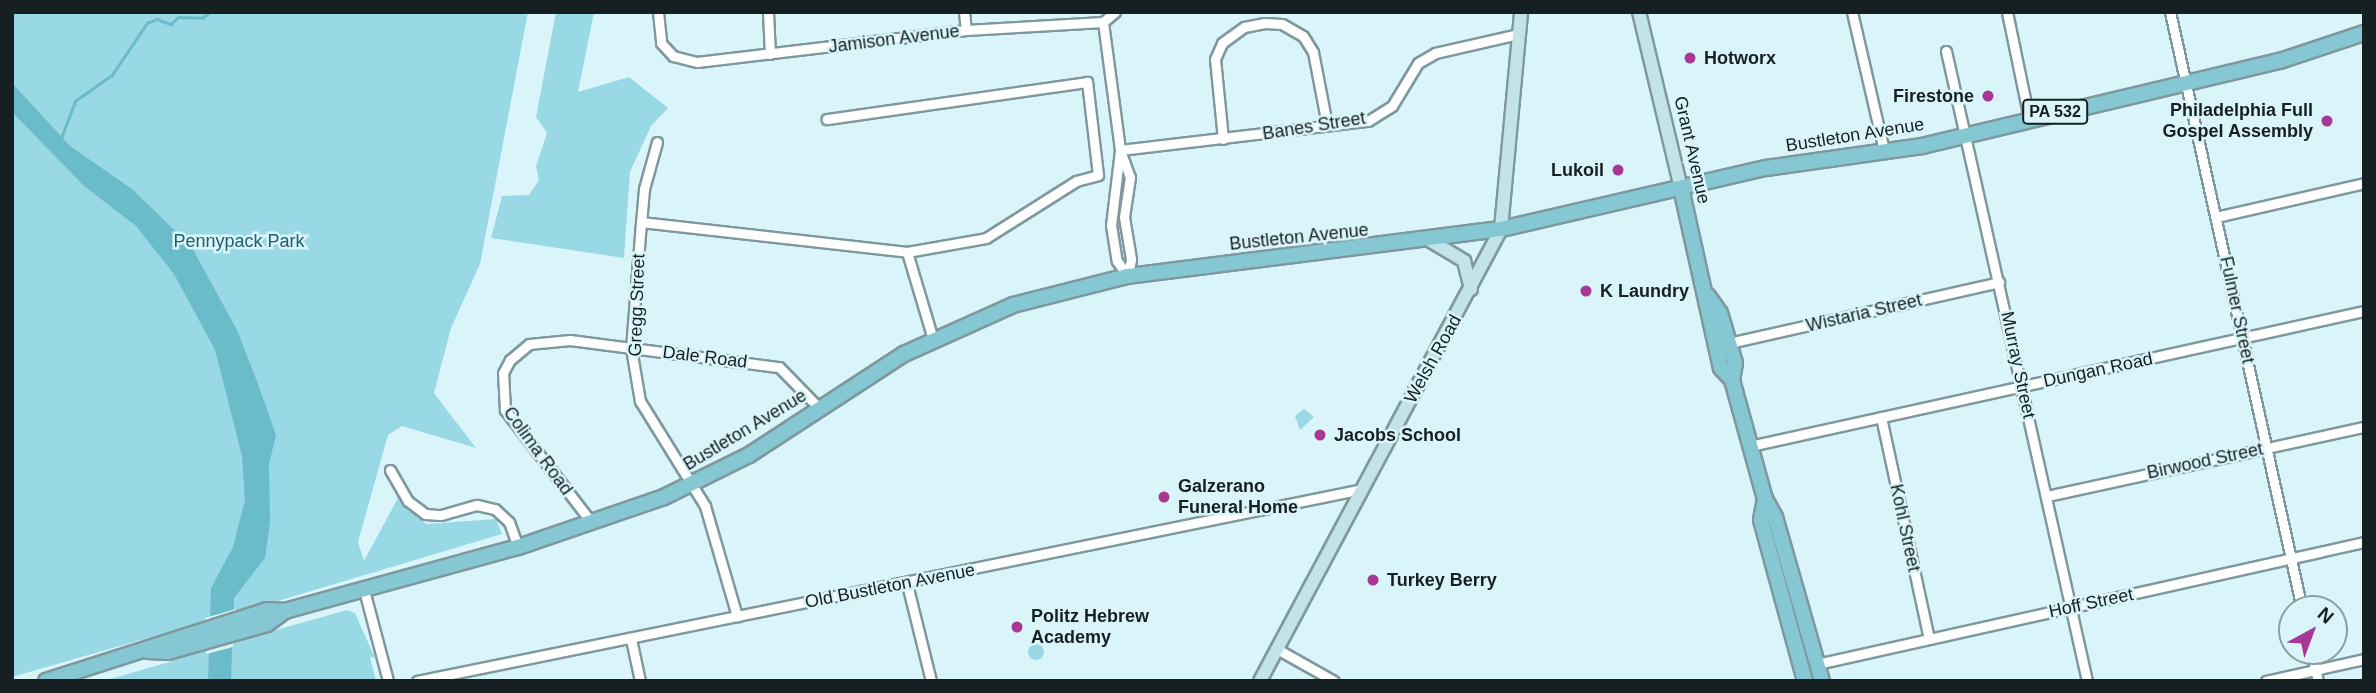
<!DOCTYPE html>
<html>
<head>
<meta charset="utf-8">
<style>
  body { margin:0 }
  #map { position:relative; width:2376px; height:693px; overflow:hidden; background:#daf5fa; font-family:Arial,sans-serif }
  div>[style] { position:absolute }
  .green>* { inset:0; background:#99d9e5 }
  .round { border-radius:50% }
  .water>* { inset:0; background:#6abccb }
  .pier>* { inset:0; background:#daf5fa }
  .stream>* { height:2.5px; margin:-1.25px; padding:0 1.25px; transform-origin:1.25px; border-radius:1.25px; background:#6abccb }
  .roads { filter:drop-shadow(2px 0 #7f989d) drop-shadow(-2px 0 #7f989d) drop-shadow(0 2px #7f989d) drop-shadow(0 -2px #7f989d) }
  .street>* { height:9px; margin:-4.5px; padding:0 4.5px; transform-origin:4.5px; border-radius:4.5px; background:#fff }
  .secondary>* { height:12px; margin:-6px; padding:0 6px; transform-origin:6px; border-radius:6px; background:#c2e3e8 }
  .primary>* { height:14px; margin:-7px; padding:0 7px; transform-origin:7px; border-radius:7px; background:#85c7d2 }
  .dots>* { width:19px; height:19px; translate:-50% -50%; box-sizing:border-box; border:4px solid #daf5fa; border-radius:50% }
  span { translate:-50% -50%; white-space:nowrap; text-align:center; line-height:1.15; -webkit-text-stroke:5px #daf5fa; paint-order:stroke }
  .shield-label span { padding:2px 5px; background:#daf5fa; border:2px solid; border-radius:5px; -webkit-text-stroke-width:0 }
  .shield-label { font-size:16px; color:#162022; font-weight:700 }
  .street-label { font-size:18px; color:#162022 }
  .poi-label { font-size:18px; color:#162022; font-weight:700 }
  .left { translate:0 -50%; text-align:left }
  .right { translate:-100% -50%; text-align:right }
  .park-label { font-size:18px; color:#1e616d }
  .frame { position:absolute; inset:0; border:14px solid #162022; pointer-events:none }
  .north { position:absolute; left:2278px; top:595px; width:70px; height:70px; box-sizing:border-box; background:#daf5fa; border:2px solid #8ca0a4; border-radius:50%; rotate:41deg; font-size:19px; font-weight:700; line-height:28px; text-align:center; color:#162022 }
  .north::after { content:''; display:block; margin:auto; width:24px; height:32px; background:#a83895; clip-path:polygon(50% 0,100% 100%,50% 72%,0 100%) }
</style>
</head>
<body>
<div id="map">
  <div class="green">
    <i style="clip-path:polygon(12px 12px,528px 12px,480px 264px,451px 328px,434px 393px,476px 448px,402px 426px,388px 435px,358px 542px,364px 561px,398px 498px,426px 524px,496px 519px,502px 534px,261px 606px,262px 634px,347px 610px,355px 613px,375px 658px,370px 657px,376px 681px,103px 681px,173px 661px,172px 631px,12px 677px)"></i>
    <i style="clip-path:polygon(556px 12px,594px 12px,578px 92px,629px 77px,668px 108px,651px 126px,630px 172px,624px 258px,491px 238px,502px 196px,529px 195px,539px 180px,536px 166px,547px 133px,536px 117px)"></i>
    <i style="clip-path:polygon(1304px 409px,1314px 417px,1300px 430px,1295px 416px)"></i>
    <i class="round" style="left:1028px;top:644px;width:16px;height:16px"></i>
  </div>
  <div class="water">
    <i style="clip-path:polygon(12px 83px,70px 146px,132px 189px,191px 246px,237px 330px,258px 384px,276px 435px,269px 464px,270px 522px,265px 558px,234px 598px,231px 681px,208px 681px,211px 588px,233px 547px,245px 500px,242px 456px,215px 350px,174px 274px,136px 226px,84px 186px,12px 112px)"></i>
  </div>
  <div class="pier">
    <i style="clip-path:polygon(236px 609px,233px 647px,206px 654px,205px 618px)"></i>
  </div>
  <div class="stream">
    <i style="left:61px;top:138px;width:40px;rotate:-69deg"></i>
    <i style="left:75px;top:101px;width:45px;rotate:-35.1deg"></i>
    <i style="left:112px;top:75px;width:63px;rotate:-56.1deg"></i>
    <i style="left:147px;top:23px;width:11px;rotate:-22deg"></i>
    <i style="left:157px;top:19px;width:15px;rotate:20deg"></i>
    <i style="left:171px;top:24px;width:10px;rotate:-45deg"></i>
    <i style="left:178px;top:17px;width:24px;rotate:2deg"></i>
    <i style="left:202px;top:18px;width:10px;rotate:-37deg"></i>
  </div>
  <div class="roads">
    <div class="street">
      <i style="left:658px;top:12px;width:31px;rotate:84deg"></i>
      <i style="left:661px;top:43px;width:18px;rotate:47deg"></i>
      <i style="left:673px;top:56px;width:25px;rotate:14deg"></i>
      <i style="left:697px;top:62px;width:271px;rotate:-6.8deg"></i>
      <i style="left:966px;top:30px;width:137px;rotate:-3.3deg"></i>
      <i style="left:1103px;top:22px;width:16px;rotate:-40deg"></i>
      <i style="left:768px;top:12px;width:42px;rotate:87.3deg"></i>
      <i style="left:964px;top:12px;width:18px;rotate:84deg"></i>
      <i style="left:1852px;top:12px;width:143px;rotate:77deg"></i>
      <i style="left:2007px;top:12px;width:108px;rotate:78.3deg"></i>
      <i style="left:2170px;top:12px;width:611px;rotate:77.53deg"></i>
      <i style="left:1103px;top:22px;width:129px;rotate:82.4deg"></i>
      <i style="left:1120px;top:150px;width:29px;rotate:70deg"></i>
      <i style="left:1130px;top:177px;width:40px;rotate:98.5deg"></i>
      <i style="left:1124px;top:217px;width:43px;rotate:80.5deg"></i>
      <i style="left:1131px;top:259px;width:17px;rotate:100deg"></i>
      <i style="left:1946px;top:51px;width:646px;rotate:77.38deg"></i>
      <i style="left:1223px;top:139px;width:80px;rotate:-95.7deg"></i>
      <i style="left:1215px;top:59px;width:17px;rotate:-66deg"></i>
      <i style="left:1222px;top:43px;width:27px;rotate:-36deg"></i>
      <i style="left:1244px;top:27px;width:21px;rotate:-11deg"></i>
      <i style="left:1265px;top:23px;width:17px;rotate:3deg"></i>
      <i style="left:1282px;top:24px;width:24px;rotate:30deg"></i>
      <i style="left:1303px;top:36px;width:19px;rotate:58deg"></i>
      <i style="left:1313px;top:52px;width:74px;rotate:79.1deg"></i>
      <i style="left:657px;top:142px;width:49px;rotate:105.5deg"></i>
      <i style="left:644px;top:189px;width:33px;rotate:95deg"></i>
      <i style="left:641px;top:222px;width:268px;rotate:6.4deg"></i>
      <i style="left:907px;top:252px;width:80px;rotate:-10deg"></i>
      <i style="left:986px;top:238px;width:107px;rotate:-32.3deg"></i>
      <i style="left:1076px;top:181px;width:23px;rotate:-15deg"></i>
      <i style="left:1098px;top:175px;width:94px;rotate:-96.7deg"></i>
      <i style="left:1087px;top:82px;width:263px;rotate:171.9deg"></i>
      <i style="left:1120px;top:150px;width:250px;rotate:-6.7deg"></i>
      <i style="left:1368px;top:121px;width:28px;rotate:-32deg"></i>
      <i style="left:1392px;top:106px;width:50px;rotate:-58.8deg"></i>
      <i style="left:1418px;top:63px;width:20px;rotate:-30deg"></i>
      <i style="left:1435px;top:53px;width:85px;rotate:-12.9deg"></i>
      <i style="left:1120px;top:150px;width:76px;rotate:96.8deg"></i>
      <i style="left:1111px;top:225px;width:36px;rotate:81deg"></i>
      <i style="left:1117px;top:261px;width:19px;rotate:54deg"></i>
      <i style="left:2216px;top:217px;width:152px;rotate:-12.9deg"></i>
      <i style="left:641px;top:222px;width:126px;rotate:94.5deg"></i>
      <i style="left:631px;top:348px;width:54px;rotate:80.4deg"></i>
      <i style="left:640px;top:401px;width:123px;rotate:58.2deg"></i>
      <i style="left:705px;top:506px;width:115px;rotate:73.8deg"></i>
      <i style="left:907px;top:252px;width:91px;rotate:73.4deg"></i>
      <i style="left:1729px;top:343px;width:277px;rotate:-12.7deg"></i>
      <i style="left:1881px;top:417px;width:227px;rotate:77.8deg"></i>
      <i style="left:1750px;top:446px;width:629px;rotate:-12.4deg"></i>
      <i style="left:390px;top:470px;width:36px;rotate:60deg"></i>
      <i style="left:408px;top:501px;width:21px;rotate:37deg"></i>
      <i style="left:425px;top:514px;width:16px;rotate:4deg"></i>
      <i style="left:441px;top:515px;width:37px;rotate:-16deg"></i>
      <i style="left:477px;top:505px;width:18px;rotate:13deg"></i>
      <i style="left:495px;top:509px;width:19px;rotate:43deg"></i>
      <i style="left:509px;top:522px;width:27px;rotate:70deg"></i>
      <i style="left:2047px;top:496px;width:324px;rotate:-12.3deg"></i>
      <i style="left:592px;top:523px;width:143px;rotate:-127.6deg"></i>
      <i style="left:505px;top:410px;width:37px;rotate:-93deg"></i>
      <i style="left:503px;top:373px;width:15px;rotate:-62deg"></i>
      <i style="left:510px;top:360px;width:25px;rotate:-40deg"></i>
      <i style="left:529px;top:344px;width:41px;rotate:-5.6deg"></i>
      <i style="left:570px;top:340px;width:211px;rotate:7.4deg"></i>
      <i style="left:779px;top:367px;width:59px;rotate:45.7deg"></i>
      <i style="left:907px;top:584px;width:100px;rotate:76.1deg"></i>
      <i style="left:364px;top:590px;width:94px;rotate:75.2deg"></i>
      <i style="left:631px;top:639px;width:43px;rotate:77.9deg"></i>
      <i style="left:1277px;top:649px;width:65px;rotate:29.3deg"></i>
      <i style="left:2311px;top:651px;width:31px;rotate:77deg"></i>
      <i style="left:1817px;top:664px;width:560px;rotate:-12.57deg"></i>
      <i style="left:417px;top:681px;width:964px;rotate:-11.48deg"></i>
      <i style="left:2266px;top:681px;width:100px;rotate:-12.7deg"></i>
    </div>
    <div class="secondary">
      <i style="left:1639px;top:12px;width:181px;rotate:76.6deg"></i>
      <i style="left:1431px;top:241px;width:39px;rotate:31deg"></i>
      <i style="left:1464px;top:261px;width:29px;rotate:76deg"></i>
      <i style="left:1260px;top:681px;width:512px;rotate:-61.93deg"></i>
      <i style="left:1501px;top:229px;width:218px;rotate:-84.7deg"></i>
    </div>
    <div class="primary">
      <i style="left:1681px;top:188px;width:184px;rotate:77.5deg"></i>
      <i style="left:1721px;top:368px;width:16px;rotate:47deg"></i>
      <i style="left:1708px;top:296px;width:21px;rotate:55deg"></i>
      <i style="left:1720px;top:313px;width:52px;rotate:73.3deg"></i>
      <i style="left:1735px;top:363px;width:17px;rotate:100deg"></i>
      <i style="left:1732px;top:380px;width:123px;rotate:74.5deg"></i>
      <i style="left:1765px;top:499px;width:21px;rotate:61deg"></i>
      <i style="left:1775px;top:517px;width:171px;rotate:74deg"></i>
      <i style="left:1765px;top:499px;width:21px;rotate:101deg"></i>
      <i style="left:1761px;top:520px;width:167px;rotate:74.7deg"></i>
      <i style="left:148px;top:651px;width:20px;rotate:3deg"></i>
      <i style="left:168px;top:652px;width:103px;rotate:-15.8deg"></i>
      <i style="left:267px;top:624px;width:22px;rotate:-36deg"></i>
      <i style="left:46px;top:681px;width:232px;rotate:-17.8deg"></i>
      <i style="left:267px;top:610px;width:18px;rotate:3deg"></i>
      <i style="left:285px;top:611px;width:242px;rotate:-15.4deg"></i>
      <i style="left:518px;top:547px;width:154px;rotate:-18.9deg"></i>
      <i style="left:664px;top:497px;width:95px;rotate:-26.3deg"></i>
      <i style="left:749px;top:455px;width:185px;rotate:-33.1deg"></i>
      <i style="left:904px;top:354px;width:120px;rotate:-24.2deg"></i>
      <i style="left:1013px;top:305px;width:119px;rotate:-14.2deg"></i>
      <i style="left:1128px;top:276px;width:376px;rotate:-7.2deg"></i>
      <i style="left:1501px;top:229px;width:272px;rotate:-13deg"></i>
      <i style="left:1766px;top:168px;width:158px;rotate:-8deg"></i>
      <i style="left:1922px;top:146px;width:368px;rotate:-13.4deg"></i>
      <i style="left:2280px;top:61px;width:89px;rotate:-18.4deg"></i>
    </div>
  </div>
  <div class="dots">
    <i style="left:1690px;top:58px;background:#a83895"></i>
    <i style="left:1988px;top:96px;background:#a83895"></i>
    <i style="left:2327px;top:121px;background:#a83895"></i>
    <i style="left:1618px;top:170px;background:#a83895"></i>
    <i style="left:1586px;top:291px;background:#a83895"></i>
    <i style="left:1320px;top:435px;background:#a83895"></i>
    <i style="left:1164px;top:497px;background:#a83895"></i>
    <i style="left:1373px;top:580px;background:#a83895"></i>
    <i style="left:1017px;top:627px;background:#a83895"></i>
  </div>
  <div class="shield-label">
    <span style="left:2055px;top:112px">PA 532</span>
  </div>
  <div class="street-label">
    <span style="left:894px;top:39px;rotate:-7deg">Jamison Avenue</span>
    <span style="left:1314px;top:126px;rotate:-9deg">Banes Street</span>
    <span style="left:1855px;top:135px;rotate:-9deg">Bustleton Avenue</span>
    <span style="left:1692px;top:150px;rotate:77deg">Grant Avenue</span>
    <span style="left:1299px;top:237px;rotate:-6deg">Bustleton Avenue</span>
    <span style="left:637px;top:305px;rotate:-88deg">Gregg Street</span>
    <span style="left:2237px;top:310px;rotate:78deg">Fulmer Street</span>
    <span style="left:1864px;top:313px;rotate:-13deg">Wistaria Street</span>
    <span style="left:705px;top:357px;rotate:7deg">Dale Road</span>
    <span style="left:1433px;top:359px;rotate:-61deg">Welsh Road</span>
    <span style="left:2018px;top:365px;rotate:78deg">Murray Street</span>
    <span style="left:2098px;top:370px;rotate:-12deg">Dungan Road</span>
    <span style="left:745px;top:430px;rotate:-31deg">Bustleton Avenue</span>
    <span style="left:538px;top:451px;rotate:54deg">Colima Road</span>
    <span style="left:2205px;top:461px;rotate:-12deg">Birwood Street</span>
    <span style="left:1905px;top:528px;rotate:78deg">Kohl Street</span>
    <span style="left:890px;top:586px;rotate:-11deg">Old Bustleton Avenue</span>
    <span style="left:2091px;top:603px;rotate:-12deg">Hoff Street</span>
  </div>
  <div class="poi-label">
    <span class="left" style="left:1704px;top:58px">Hotworx</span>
    <span class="right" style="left:1974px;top:96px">Firestone</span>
    <span class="right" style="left:2313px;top:121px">Philadelphia Full<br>Gospel Assembly</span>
    <span class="right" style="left:1604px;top:170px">Lukoil</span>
    <span class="left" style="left:1600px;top:291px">K Laundry</span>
    <span class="left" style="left:1334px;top:435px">Jacobs School</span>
    <span class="left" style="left:1178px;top:497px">Galzerano<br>Funeral Home</span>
    <span class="left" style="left:1387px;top:580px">Turkey Berry</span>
    <span class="left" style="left:1031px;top:627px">Politz Hebrew<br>Academy</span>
  </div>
  <div class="park-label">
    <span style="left:239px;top:241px">Pennypack Park</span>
  </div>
  <div class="frame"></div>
  <div class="north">N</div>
</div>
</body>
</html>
